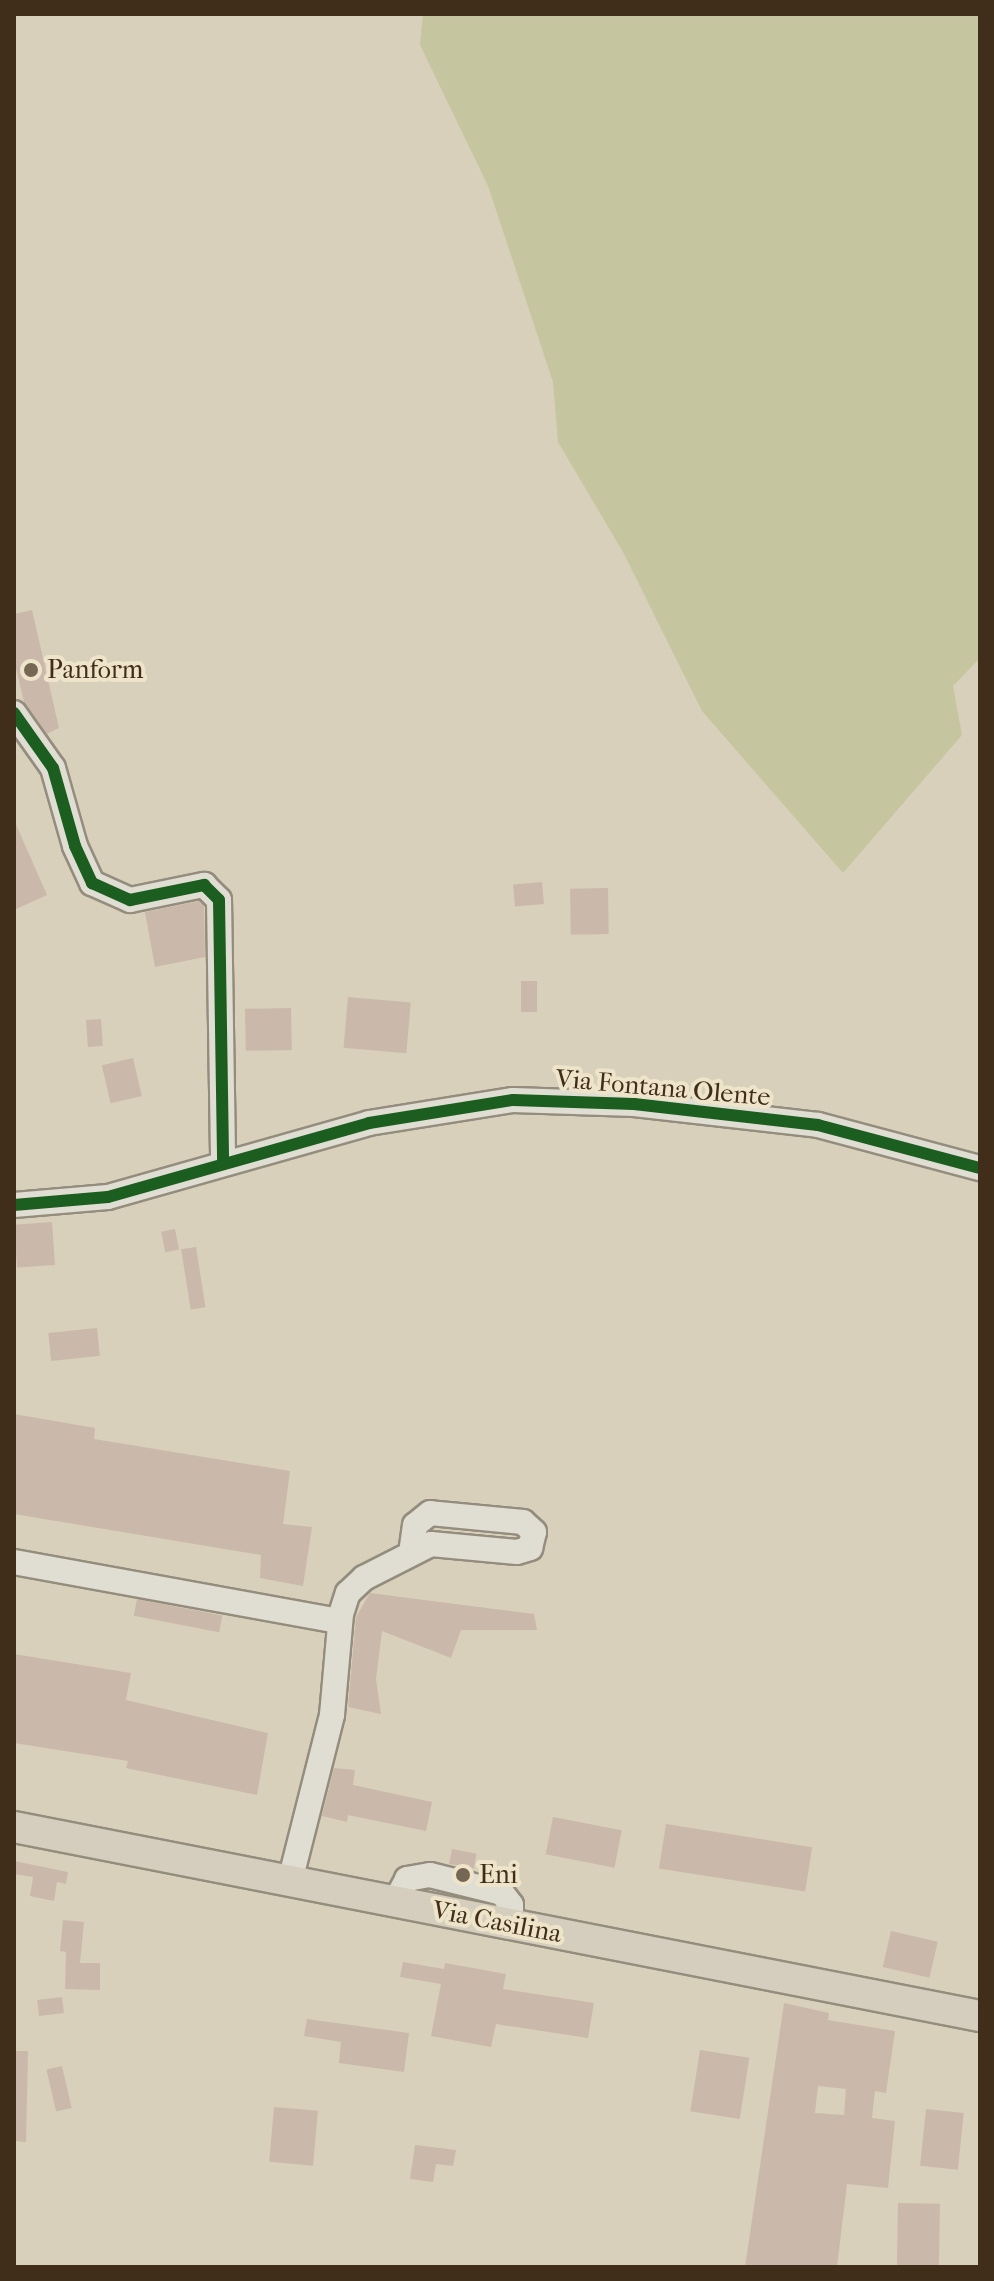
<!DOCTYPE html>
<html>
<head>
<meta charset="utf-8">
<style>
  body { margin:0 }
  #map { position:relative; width:994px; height:2281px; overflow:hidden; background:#d8d0ba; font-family:"IM FELL French Canon",serif }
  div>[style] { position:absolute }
  .green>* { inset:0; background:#c5c69f }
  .building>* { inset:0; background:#cab9aa; transform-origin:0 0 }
  .roads { filter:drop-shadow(2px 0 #948d7e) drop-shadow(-2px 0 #948d7e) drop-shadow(0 2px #948d7e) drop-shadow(0 -2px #948d7e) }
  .minor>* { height:24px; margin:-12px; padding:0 12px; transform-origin:12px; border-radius:12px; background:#e0ddd2 }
  .major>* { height:30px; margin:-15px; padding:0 15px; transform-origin:15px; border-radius:15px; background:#d5cdbd }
  .cycleway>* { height:12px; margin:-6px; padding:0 6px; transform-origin:6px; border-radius:6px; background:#1b5e20 }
  .dots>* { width:22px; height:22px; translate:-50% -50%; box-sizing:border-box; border:4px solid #eee4ca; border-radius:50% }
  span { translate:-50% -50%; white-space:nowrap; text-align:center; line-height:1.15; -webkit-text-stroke:8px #eee4ca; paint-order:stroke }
  .poi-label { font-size:26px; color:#402e1b }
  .left { translate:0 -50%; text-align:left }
  .street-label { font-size:26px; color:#402e1b }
  .frame { position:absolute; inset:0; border:16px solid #402e1b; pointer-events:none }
</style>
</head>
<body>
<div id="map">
  <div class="green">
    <i style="clip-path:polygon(423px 14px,980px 14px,980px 658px,953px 686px,962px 735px,843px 873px,702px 711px,623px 552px,558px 442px,553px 382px,488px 186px,420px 45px)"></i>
  </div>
  <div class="building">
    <i style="clip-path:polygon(32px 610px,59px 728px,47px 734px,24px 702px,14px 660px,14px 614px)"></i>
    <i style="clip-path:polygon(14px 820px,47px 895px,14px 910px)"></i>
    <i style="left:542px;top:882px;width:22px;height:29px;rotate:85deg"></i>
    <i style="left:608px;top:888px;width:46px;height:38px;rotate:89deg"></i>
    <i style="clip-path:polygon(199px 901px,204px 906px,205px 957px,155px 967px,145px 912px)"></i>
    <i style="left:537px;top:981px;width:31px;height:16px;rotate:90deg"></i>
    <i style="left:348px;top:997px;width:63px;height:51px;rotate:5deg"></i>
    <i style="left:291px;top:1008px;width:42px;height:46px;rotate:89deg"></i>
    <i style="left:101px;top:1019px;width:27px;height:15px;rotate:86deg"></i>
    <i style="left:133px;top:1058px;width:39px;height:32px;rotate:77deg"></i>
    <i style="left:52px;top:1222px;width:43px;height:38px;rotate:86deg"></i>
    <i style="left:175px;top:1229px;width:21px;height:14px;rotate:79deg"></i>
    <i style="left:196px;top:1247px;width:61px;height:15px;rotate:81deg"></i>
    <i style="left:97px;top:1328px;width:28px;height:49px;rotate:84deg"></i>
    <i style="clip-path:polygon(14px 1414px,95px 1428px,94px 1439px,290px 1471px,283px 1524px,312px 1527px,303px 1586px,260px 1578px,261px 1555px,14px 1514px)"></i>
    <i style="clip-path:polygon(370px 1593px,534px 1614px,537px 1630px,461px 1630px,451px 1658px,382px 1631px,376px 1679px,381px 1714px,348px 1707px,356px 1617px)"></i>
    <i style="left:137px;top:1599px;width:87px;height:17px;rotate:11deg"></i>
    <i style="clip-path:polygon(14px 1654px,131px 1673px,126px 1700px,268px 1733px,257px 1795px,126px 1768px,128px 1761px,14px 1743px)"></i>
    <i style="clip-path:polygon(334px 1768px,355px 1770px,353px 1785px,432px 1802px,426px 1831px,348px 1815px,347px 1822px,322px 1816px)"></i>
    <i style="left:553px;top:1817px;width:70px;height:38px;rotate:11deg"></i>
    <i style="left:666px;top:1824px;width:148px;height:45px;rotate:9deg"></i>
    <i style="left:452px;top:1849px;width:25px;height:15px;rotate:11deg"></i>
    <i style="clip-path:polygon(14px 1861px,68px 1872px,66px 1884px,57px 1882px,54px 1901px,30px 1896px,33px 1877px,14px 1874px)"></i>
    <i style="clip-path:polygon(63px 1920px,84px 1922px,80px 1963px,100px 1963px,100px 1990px,65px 1989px,66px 1952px,60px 1951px)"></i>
    <i style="left:891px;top:1931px;width:48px;height:37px;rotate:13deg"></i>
    <i style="clip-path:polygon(403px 1962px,444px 1969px,445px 1963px,506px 1974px,503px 1989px,594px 2003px,588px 2038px,496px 2024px,491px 2047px,431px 2036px,441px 1984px,400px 1977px)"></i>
    <i style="left:62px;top:1997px;width:16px;height:25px;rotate:83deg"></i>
    <i style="clip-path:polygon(evenodd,784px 2003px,829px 2013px,828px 2020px,895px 2031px,886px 2093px,875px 2091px,872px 2118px,895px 2121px,888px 2188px,847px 2184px,837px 2267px,745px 2267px,784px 2003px,818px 2086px,846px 2089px,844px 2115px,815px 2113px,818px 2086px)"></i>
    <i style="clip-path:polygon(307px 2019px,409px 2033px,404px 2072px,339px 2063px,341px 2042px,304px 2036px)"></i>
    <i style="left:700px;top:2050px;width:50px;height:62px;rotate:9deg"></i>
    <i style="clip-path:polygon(14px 2051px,28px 2051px,26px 2142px,14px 2141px)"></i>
    <i style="left:62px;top:2066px;width:43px;height:16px;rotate:77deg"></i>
    <i style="left:274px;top:2107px;width:44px;height:55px;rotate:5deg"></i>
    <i style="left:926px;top:2109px;width:38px;height:57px;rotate:6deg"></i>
    <i style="clip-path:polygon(415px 2145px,456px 2150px,453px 2166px,436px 2164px,433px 2182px,410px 2179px)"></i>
    <i style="left:898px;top:2203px;width:42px;height:64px;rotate:1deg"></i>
  </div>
  <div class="roads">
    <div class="minor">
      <i style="left:14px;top:713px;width:67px;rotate:54.7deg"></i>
      <i style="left:53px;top:768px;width:81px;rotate:74.2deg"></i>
      <i style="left:75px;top:846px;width:41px;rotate:65.3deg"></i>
      <i style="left:92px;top:883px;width:42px;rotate:24.1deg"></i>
      <i style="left:130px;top:900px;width:76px;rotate:-11.5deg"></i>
      <i style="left:204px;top:885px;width:21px;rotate:45deg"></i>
      <i style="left:219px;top:900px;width:263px;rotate:89.1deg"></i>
      <i style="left:14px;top:1205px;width:94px;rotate:-4.9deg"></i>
      <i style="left:108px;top:1197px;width:271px;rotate:-15.8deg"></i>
      <i style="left:369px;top:1123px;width:146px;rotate:-9.1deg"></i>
      <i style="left:513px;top:1100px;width:121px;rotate:1.9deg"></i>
      <i style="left:634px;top:1104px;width:185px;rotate:6.5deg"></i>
      <i style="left:818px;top:1125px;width:168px;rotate:14.9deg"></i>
      <i style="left:14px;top:1562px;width:331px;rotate:10.3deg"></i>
      <i style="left:290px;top:1881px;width:171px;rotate:-75.8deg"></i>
      <i style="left:332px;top:1715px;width:101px;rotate:-84.9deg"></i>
      <i style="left:341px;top:1614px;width:22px;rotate:-72deg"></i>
      <i style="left:348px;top:1593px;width:22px;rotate:-43deg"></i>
      <i style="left:364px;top:1578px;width:75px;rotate:-26.9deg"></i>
      <i style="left:431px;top:1544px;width:86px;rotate:5.3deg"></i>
      <i style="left:517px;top:1552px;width:14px;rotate:-17deg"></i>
      <i style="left:530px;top:1548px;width:16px;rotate:-76deg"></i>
      <i style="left:534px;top:1532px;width:15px;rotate:-138deg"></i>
      <i style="left:523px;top:1522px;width:93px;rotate:-174.5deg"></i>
      <i style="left:430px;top:1513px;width:19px;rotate:141deg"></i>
      <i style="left:415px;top:1525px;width:28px;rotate:98deg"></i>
      <i style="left:395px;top:1902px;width:26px;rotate:-62deg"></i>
      <i style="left:407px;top:1879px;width:23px;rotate:-10deg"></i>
      <i style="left:430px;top:1875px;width:74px;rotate:14deg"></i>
      <i style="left:502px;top:1893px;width:15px;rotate:53deg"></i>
      <i style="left:511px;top:1905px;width:20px;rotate:90deg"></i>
    </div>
    <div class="major">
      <i style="left:14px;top:1827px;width:984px;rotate:11.07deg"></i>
    </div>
  </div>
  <div class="cycleway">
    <i style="left:14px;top:713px;width:67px;rotate:54.7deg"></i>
    <i style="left:53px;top:768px;width:81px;rotate:74.2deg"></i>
    <i style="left:75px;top:846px;width:41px;rotate:65.3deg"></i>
    <i style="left:92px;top:883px;width:42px;rotate:24.1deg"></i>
    <i style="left:130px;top:900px;width:76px;rotate:-11.5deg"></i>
    <i style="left:204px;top:885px;width:21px;rotate:45deg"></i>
    <i style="left:219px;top:900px;width:263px;rotate:89.1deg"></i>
    <i style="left:14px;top:1205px;width:94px;rotate:-4.9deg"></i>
    <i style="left:108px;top:1197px;width:271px;rotate:-15.8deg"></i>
    <i style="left:369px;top:1123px;width:146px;rotate:-9.1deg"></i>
    <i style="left:513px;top:1100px;width:121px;rotate:1.9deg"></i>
    <i style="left:634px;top:1104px;width:185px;rotate:6.5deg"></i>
    <i style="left:818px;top:1125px;width:168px;rotate:14.9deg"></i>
  </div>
  <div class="dots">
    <i style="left:31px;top:670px;background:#756753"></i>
    <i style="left:463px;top:1875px;background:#756753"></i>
  </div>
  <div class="poi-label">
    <span class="left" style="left:47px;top:670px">Panform</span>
    <span class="left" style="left:479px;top:1875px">Eni</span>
  </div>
  <div class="street-label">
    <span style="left:663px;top:1088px;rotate:5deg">Via Fontana Olente</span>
    <span style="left:497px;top:1922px;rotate:11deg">Via Casilina</span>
  </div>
  <div class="frame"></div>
</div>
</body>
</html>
